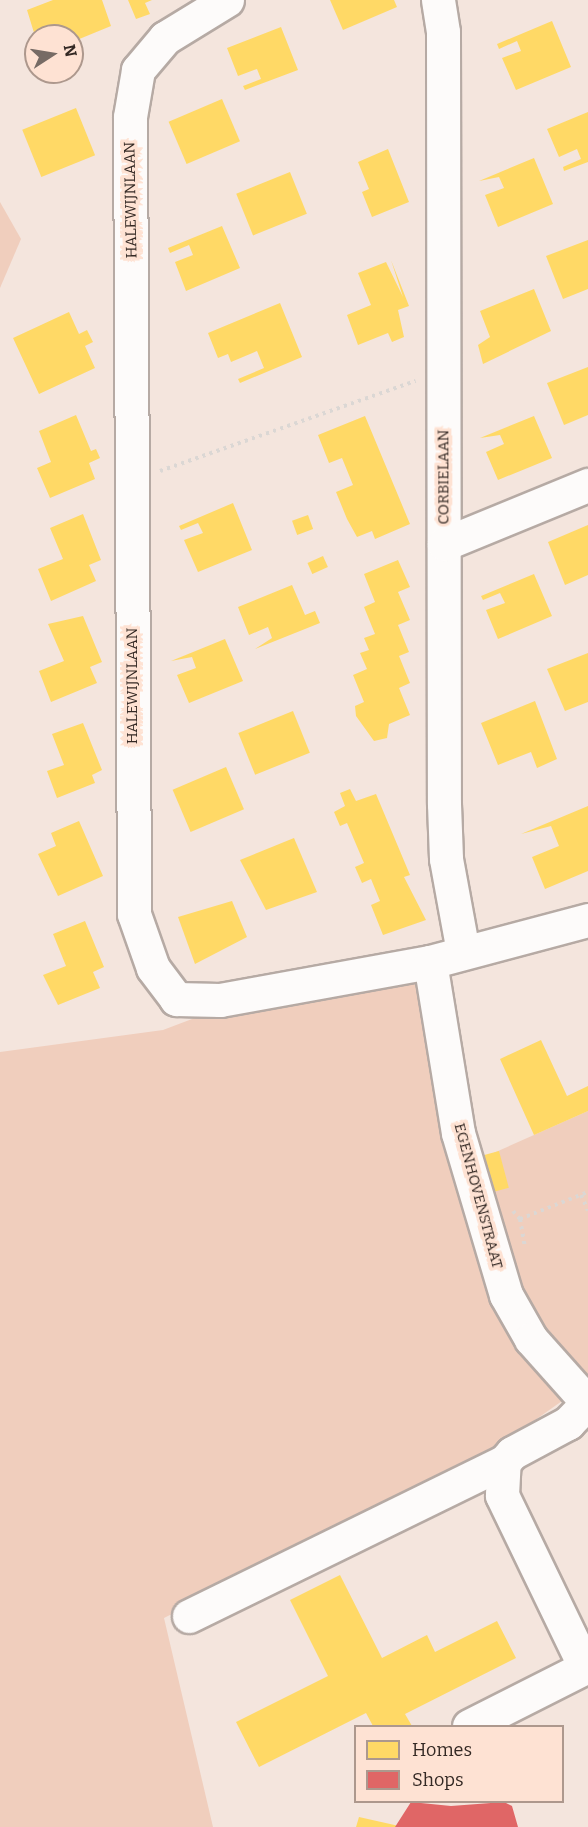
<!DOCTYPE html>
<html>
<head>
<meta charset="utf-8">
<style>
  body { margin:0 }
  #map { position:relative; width:588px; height:1827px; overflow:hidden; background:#f4e5dd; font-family:Bitter,serif }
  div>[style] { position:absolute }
  .green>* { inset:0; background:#f0cebd }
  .homes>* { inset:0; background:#ffd966; transform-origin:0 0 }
  .shops>* { inset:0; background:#e06666 }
  .path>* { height:4px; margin-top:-2px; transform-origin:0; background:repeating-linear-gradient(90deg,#dbd7d4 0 3px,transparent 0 7.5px) }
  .roads { filter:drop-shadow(2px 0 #b6aaa4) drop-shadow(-2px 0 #b6aaa4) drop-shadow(0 2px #b6aaa4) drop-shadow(0 -2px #b6aaa4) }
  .minor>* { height:33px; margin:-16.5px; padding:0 16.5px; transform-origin:16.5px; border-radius:16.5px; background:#fdfbfa }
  span { translate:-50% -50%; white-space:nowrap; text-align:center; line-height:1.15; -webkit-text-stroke:6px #fee2d3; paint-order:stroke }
  .street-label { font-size:15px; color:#342924 }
  .legend { position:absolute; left:354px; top:1725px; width:210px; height:78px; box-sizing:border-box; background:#fee2d3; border:2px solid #ad988d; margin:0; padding:8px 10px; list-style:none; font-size:18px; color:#342924 }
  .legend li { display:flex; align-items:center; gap:12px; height:30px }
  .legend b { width:30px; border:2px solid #ad988d }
  .north { position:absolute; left:24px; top:24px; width:60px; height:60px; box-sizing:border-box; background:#fee2d3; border:2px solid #ad988d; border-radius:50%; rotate:78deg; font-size:16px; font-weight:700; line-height:24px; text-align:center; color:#342924 }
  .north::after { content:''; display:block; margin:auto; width:21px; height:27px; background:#776b65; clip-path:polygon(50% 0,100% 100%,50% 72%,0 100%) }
</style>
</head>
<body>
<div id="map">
  <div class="green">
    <i style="clip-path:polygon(0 202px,21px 239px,0 288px)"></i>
    <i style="clip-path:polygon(421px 981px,518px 1347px,562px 1401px,487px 1454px,164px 1618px,213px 1827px,0 1827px,0 1052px,163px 1030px,221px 1008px)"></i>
    <i style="clip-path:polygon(588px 1111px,588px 1389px,517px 1290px,480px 1159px)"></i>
  </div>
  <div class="homes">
    <i style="clip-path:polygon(53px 0,102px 0,111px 26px,72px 42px,72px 36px,35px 36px,27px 10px)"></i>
    <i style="clip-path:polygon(128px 0,152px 0,145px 3px,150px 14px,136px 19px)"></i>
    <i style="clip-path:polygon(330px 0,394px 0,397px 7px,343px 30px)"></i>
    <i style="clip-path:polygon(552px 21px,571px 67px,516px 90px,502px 58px,521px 51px,517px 41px,499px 49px,497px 44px)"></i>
    <i style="clip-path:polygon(281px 27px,298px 70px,245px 90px,243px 86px,261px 79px,257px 69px,238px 76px,227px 48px)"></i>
    <i style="left:222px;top:99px;width:46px;height:58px;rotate:67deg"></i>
    <i style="left:76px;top:108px;width:51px;height:58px;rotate:68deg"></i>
    <i style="clip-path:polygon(588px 112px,588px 162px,564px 171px,563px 167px,581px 159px,577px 149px,559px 157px,547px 129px)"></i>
    <i style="clip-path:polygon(388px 149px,409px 202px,372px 217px,362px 192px,369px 189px,358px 162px)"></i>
    <i style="clip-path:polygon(534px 158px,553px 204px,498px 227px,485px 195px,504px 188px,499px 177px,479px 181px)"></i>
    <i style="left:290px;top:172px;width:45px;height:58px;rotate:68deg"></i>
    <i style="clip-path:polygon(222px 226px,240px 268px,186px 291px,175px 262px,193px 255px,189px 245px,170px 253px,168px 248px)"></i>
    <i style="clip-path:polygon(588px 240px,588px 289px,563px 299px,546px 256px)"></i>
    <i style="clip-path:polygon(391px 260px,409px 306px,398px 310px,404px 337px,392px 342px,388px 333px,358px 345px,347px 315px,371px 305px,358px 273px,386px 262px,403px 297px)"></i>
    <i style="clip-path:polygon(534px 289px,551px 331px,483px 364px,478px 345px,490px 337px,480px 311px)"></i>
    <i style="clip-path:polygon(280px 303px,302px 357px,240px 383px,238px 379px,264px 368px,257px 351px,231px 362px,228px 354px,218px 358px,208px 333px)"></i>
    <i style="clip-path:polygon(69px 312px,79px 334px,87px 330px,93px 342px,85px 346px,95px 368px,39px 394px,13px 338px)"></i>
    <i style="clip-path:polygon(588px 367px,588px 415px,564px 425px,547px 383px)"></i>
    <i style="clip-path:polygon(76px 415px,91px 451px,96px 449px,100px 458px,89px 463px,95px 479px,50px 498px,37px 468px,51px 462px,39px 431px)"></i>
    <i style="clip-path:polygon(365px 416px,410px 524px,375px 539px,372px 531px,357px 537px,347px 519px,336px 492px,353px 485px,342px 458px,329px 463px,318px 435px)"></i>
    <i style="clip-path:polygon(534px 416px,552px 458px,498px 480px,486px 452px,504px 444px,500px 435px,480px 438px)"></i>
    <i style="clip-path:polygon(233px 503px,252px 550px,198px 572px,184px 540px,203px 533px,198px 523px,181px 530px,179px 526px)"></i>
    <i style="clip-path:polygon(83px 514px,101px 560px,89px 565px,96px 581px,51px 601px,38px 569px,63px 559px,50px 528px)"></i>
    <i style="left:308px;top:515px;width:15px;height:17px;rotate:70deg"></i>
    <i style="clip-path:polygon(588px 525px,588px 575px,565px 585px,548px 542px)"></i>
    <i style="left:323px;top:556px;width:12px;height:17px;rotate:66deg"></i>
    <i style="clip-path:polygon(398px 560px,410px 587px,398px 592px,410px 620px,398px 625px,409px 652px,399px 656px,410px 683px,399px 688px,410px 715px,389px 724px,387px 738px,374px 741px,356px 716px,355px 706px,364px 702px,353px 675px,367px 669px,360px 653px,369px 650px,364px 638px,375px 634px,364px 607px,375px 602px,364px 574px)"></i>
    <i style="clip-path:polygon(534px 574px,552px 616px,498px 639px,486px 610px,505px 603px,500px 593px,483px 600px,481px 596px)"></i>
    <i style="clip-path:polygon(292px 585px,305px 615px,315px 611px,320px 623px,255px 649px,272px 638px,268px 627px,249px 635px,238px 607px)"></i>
    <i style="clip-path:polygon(83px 616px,102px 662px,90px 667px,97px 683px,51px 702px,39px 671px,64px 661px,48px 624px)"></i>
    <i style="clip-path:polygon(225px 639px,243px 681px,189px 703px,177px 675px,196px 668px,192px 657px,171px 661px)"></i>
    <i style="clip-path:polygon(588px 653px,588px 702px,565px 711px,547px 669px)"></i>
    <i style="clip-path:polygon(535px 701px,557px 759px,537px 768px,531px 752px,498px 765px,481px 723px)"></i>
    <i style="left:293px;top:711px;width:45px;height:59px;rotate:68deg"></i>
    <i style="clip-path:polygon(83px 723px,102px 770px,92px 775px,95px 783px,57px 798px,47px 771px,64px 765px,52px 734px)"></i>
    <i style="left:226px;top:767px;width:46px;height:58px;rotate:67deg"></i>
    <i style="clip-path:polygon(350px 789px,356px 801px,376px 794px,410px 875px,404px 877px,426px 920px,383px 935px,371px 905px,380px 901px,371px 879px,362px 883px,355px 867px,364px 863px,347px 823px,340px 826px,334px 812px,345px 806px,340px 793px)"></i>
    <i style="clip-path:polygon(588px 806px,588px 871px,545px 889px,532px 857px,559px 846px,551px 826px,521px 834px)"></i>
    <i style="clip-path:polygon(79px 821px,103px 876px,58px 896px,38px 854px,56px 846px,51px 833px)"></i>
    <i style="clip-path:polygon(294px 838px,317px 892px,266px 910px,240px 860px)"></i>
    <i style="clip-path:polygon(232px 901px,247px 937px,195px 964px,178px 917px)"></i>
    <i style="clip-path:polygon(85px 921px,104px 967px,93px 972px,100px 988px,58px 1005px,43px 975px,66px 966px,53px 934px)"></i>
    <i style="clip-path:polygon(541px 1040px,567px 1096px,588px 1086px,588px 1111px,534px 1135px,500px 1059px)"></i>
    <i style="left:499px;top:1151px;width:38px;height:21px;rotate:75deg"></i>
    <i style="clip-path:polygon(340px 1575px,382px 1658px,427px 1635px,435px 1652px,497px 1621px,516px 1658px,405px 1714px,412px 1726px,373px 1726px,366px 1713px,259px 1767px,236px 1722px,328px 1676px,290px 1600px)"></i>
    <i style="clip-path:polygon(359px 1817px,399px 1826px,399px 1827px,356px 1827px)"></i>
  </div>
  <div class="shops">
    <i style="clip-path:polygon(411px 1802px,451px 1806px,504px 1802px,512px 1806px,518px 1827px,395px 1827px)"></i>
  </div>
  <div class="path">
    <i style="left:160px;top:471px;width:271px;rotate:-19.4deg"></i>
    <i style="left:581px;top:1195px;width:17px;rotate:66deg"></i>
    <i style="left:513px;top:1211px;width:11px;rotate:49deg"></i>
    <i style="left:520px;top:1219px;width:29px;rotate:80deg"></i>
    <i style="left:520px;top:1219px;width:73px;rotate:-21.7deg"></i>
  </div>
  <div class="roads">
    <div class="minor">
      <i style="left:227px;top:0;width:73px;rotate:148.5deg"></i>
      <i style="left:165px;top:38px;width:42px;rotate:130.2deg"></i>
      <i style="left:138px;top:70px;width:48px;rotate:99.7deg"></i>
      <i style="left:130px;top:117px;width:797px;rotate:89.71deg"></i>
      <i style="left:134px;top:914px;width:57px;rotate:70.6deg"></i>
      <i style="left:153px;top:968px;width:39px;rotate:53deg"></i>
      <i style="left:176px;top:999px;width:44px;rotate:1.3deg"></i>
      <i style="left:220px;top:1000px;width:213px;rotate:-10.3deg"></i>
      <i style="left:430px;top:962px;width:163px;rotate:-14.9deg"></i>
      <i style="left:438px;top:0;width:32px;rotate:81deg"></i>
      <i style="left:443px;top:32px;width:772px;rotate:89.93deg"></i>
      <i style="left:444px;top:804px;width:55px;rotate:87.9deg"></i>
      <i style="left:446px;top:859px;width:95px;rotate:79.6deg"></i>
      <i style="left:444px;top:544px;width:156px;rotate:-22.3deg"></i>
      <i style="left:430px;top:962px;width:173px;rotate:80.7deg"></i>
      <i style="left:458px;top:1133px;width:169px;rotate:73.5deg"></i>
      <i style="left:506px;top:1295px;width:51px;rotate:60.4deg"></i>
      <i style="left:531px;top:1339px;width:86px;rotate:48.3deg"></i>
      <i style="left:189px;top:1616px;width:351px;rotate:-26.1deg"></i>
      <i style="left:585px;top:1667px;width:191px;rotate:-115.8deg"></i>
      <i style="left:502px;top:1495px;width:33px;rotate:-87deg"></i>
      <i style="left:504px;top:1462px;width:12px;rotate:-48deg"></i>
      <i style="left:512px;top:1453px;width:64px;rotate:-28.2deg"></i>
      <i style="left:568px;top:1423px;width:28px;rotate:-46deg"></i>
      <i style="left:469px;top:1726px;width:133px;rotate:-26.8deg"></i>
    </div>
  </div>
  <div class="street-label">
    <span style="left:131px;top:200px;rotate:-91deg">HALEWIJNLAAN</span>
    <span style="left:444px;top:477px;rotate:-90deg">CORBIELAAN</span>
    <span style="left:133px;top:686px;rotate:-90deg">HALEWIJNLAAN</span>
    <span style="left:478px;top:1196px;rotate:75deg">EGENHOVENSTRAAT</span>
  </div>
  <ul class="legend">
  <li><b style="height:16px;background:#ffd966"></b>Homes</li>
  <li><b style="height:16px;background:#e06666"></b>Shops</li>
  </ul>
  <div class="north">N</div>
</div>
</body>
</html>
